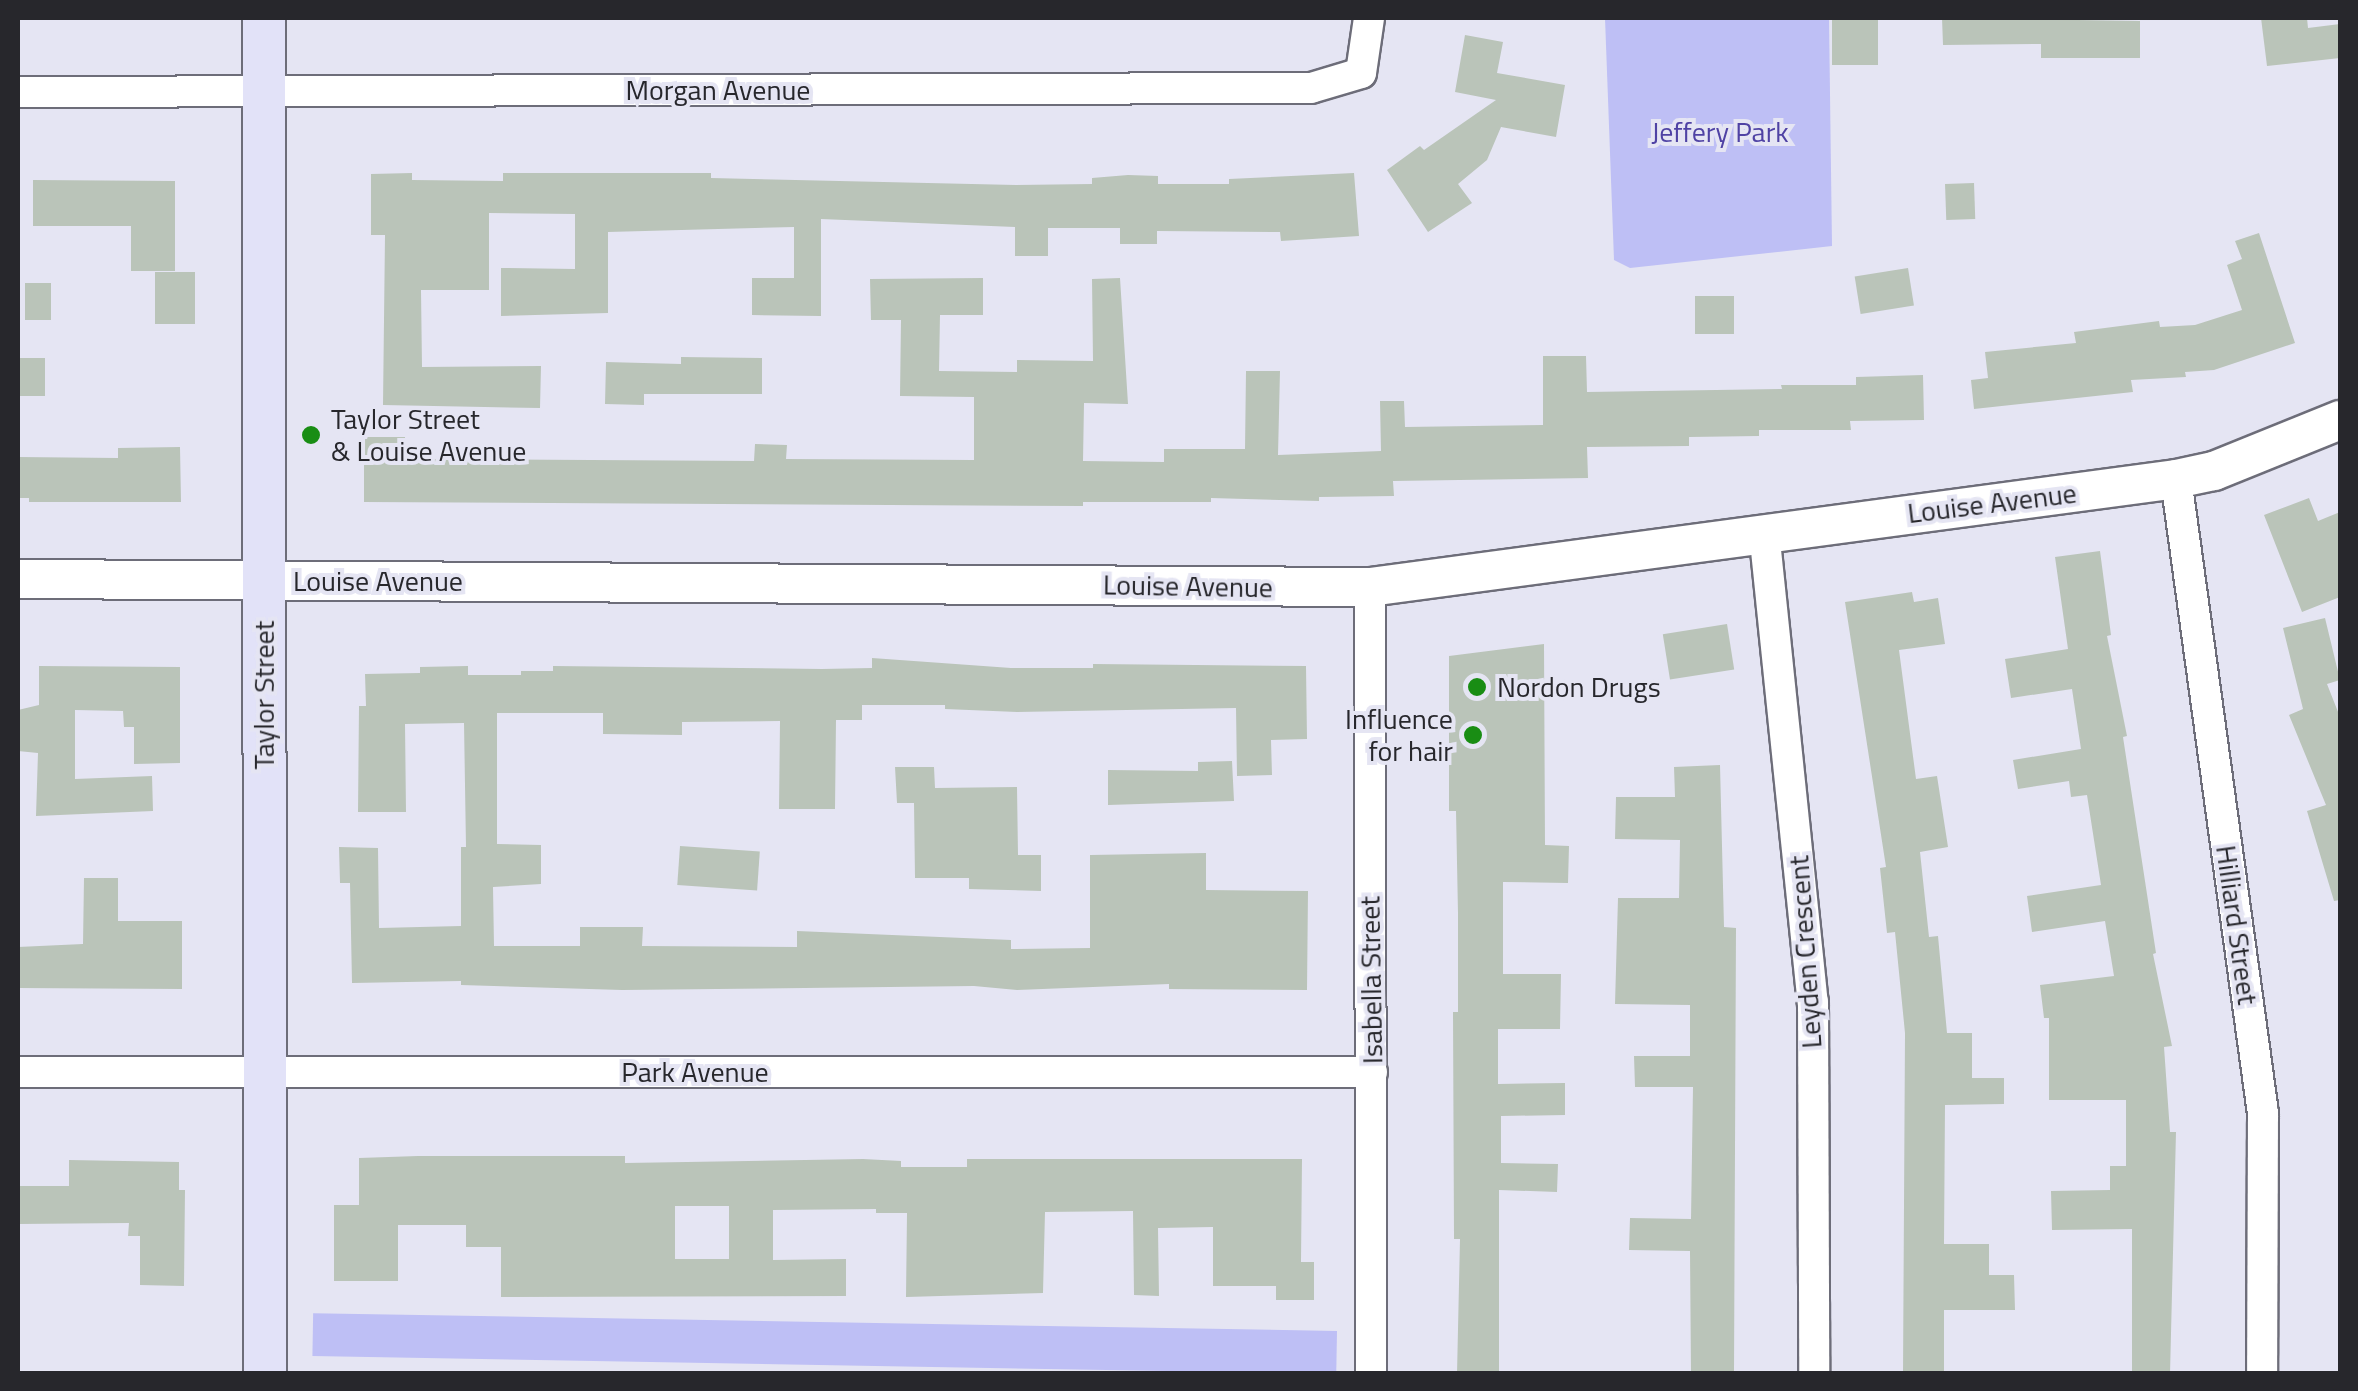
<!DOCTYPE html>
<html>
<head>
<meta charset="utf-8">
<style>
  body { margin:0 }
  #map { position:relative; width:2358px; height:1391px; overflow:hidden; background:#e5e5f3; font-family:"Titillium Web",sans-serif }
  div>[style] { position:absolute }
  .green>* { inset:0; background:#bebff5; transform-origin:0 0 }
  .building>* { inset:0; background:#bac4b9; transform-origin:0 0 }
  .roads { filter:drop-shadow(2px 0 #6d6d79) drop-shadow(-2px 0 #6d6d79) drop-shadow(0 2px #6d6d79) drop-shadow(0 -2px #6d6d79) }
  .minor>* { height:30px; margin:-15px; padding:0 15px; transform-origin:15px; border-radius:15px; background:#fff }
  .tertiary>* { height:38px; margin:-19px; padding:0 19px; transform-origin:19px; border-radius:19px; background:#fff }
  .secondary>* { height:42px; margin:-21px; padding:0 21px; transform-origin:21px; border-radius:21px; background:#e2e2f8 }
  .dots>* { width:28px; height:28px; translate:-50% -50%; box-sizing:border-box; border:5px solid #e5e5f3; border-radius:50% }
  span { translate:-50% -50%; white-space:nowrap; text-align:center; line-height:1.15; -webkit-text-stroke:8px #e5e5f3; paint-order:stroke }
  .street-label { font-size:28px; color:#27272c }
  .park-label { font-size:28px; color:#4f42a4 }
  .poi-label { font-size:28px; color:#27272c }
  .left { translate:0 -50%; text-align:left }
  .right { translate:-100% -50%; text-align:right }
  .frame { position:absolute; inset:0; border:20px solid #27272c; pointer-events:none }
</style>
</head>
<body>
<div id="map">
  <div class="green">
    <i style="clip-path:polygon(1605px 18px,1829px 18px,1832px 246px,1630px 268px,1614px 260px)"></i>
    <i style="left:1337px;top:1331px;width:43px;height:1024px;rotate:91deg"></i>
  </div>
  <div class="building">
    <i style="left:1832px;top:18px;width:46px;height:47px"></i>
    <i style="clip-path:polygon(1942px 18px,2140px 21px,2140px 58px,2041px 58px,2041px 44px,1943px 45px)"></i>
    <i style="clip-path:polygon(2261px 18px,2307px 18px,2308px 28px,2340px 24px,2340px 58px,2267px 66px)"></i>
    <i style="clip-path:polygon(1465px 35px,1503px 42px,1497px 73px,1565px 85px,1556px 137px,1501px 127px,1487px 160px,1458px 184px,1472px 203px,1428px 232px,1387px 170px,1420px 146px,1424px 150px,1496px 100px,1455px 92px)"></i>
    <i style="clip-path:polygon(412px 173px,412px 180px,503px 181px,503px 173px,711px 173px,711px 178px,1016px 185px,1092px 184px,1092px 178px,1128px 175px,1158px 176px,1158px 184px,1229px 184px,1229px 179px,1354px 173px,1359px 236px,1281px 241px,1280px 232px,1157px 231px,1157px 244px,1120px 244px,1120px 228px,1048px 228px,1048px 256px,1015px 256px,1015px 227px,821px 219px,821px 316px,752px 315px,752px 278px,794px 278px,794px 227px,608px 232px,608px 313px,501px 316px,501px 268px,575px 269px,575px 214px,489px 213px,489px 290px,421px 290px,422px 367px,541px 366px,540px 408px,383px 405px,385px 235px,371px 235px,371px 174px)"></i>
    <i style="clip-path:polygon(33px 180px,175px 181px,175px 271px,131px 271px,131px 226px,33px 226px)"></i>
    <i style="left:1974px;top:183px;width:36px;height:29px;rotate:88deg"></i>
    <i style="clip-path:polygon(2259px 233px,2295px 343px,2214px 370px,2185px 372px,2186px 377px,2131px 380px,2133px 392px,1974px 409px,1971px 380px,1988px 378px,1985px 352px,2076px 343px,2074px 332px,2159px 321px,2160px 327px,2195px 325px,2242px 310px,2227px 265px,2242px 259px,2235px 241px)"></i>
    <i style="left:1908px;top:268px;width:38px;height:54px;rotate:81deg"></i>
    <i style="left:155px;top:272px;width:40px;height:52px"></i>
    <i style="clip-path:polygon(983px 278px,983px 315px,940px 315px,939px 371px,1017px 372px,1017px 360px,1093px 361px,1092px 279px,1120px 278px,1128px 404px,1084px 403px,1083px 461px,1164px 462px,1164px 449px,1245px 449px,1246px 371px,1280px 371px,1278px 455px,1381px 451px,1380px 401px,1404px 401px,1405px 427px,1543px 425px,1543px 356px,1586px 356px,1587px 392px,1782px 389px,1781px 385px,1856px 385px,1856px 377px,1923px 375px,1924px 420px,1850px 421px,1851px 430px,1759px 430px,1759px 436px,1689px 437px,1689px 446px,1587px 447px,1588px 478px,1393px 481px,1394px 496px,1319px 497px,1319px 501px,1211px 498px,1211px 502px,1083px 502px,1083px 506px,364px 502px,364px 437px,405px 437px,405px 459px,754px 461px,755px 444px,787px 445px,786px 459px,974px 460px,974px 397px,900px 396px,901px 320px,871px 320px,870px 279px)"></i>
    <i style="left:25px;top:283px;width:26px;height:37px"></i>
    <i style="left:1734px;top:296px;width:38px;height:39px;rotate:90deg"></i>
    <i style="clip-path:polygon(681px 357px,762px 358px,762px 394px,644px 394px,644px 405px,605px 404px,606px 362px,681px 364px)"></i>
    <i style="left:18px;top:358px;width:27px;height:38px"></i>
    <i style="clip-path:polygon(180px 447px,181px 502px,29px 502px,29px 498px,18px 498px,18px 457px,118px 458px,118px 448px)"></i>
    <i style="clip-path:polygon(2309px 498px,2318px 521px,2340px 512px,2340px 597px,2302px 612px,2264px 515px)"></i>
    <i style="clip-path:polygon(2100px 551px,2111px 635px,2107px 636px,2127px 736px,2123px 737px,2156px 953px,2153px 954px,2172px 1046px,2164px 1047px,2170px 1132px,2176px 1132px,2170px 1374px,2132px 1374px,2132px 1229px,2052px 1230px,2051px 1191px,2110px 1190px,2110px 1166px,2126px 1166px,2126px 1100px,2049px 1100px,2049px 1018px,2044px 1018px,2040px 985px,2114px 976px,2105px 921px,2032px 932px,2027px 896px,2101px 885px,2087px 795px,2071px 797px,2069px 781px,2018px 789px,2013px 760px,2081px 749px,2072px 689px,2011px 698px,2005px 659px,2068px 649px,2055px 557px)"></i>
    <i style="clip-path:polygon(1912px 592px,1914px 602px,1938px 598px,1945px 644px,1899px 650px,1916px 779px,1937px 776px,1948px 847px,1920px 852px,1929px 937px,1938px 936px,1947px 1033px,1972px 1033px,1972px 1078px,2004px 1078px,2004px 1104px,1945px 1105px,1944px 1244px,1989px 1244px,1989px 1275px,2014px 1275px,2015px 1310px,1944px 1310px,1944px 1374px,1903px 1374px,1905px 1033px,1895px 932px,1887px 933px,1880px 868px,1886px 867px,1845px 602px)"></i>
    <i style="clip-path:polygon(2325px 618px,2340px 680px,2327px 684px,2340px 717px,2340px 900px,2334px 901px,2307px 811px,2326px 805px,2289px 715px,2303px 709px,2283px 628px)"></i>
    <i style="left:1727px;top:624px;width:46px;height:65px;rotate:81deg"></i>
    <i style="clip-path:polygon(1544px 644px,1545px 845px,1569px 846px,1568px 883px,1503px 882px,1503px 974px,1561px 974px,1560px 1029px,1498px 1029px,1498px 1084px,1565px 1083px,1565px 1115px,1501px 1116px,1501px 1163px,1558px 1164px,1557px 1192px,1499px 1190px,1499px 1374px,1457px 1374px,1460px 1239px,1454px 1239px,1453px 1012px,1458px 1012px,1458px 914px,1456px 811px,1449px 811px,1449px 656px)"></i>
    <i style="clip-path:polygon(872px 658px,1011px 668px,1093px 668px,1093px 664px,1306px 666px,1307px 739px,1271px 740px,1272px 775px,1237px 776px,1236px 708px,1017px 712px,945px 709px,945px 705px,862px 705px,862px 720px,836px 720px,835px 809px,779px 809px,780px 721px,682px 722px,682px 735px,603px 734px,603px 713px,497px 713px,497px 844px,541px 845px,541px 884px,493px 887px,494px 946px,580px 946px,580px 927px,643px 927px,642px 946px,797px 947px,797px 931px,1011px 940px,1011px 949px,1090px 948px,1090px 855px,1206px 853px,1206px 890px,1308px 891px,1307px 990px,1169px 989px,1169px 984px,1017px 990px,974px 986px,622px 990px,461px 985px,461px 981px,352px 983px,350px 883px,340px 883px,339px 847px,378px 848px,379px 928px,461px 926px,461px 847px,466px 847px,464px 723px,405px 724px,406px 812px,358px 812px,359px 706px,366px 706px,365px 674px,420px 673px,420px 667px,468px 666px,468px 675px,521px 675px,521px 671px,553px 671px,553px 666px,822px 669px,872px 668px)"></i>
    <i style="clip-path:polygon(39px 666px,180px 667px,180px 763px,134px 764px,134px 727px,124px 727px,123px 711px,75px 710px,75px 779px,152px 776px,153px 811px,36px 816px,38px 753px,18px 751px,18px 710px,39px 705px)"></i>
    <i style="clip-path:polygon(1232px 761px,1234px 801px,1108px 805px,1108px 770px,1198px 771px,1198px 762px)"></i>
    <i style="clip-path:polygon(1720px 765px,1724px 927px,1736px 928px,1734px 1374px,1691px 1374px,1690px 1251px,1629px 1250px,1630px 1218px,1691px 1219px,1693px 1087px,1635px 1087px,1634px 1056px,1690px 1056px,1690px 1005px,1615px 1004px,1618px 898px,1679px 898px,1680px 840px,1615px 839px,1616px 797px,1675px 797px,1674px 767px)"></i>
    <i style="clip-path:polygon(895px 767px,934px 767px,935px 788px,1017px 787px,1018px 855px,1041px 855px,1041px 891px,969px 889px,969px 878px,915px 878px,914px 803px,897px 803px)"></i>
    <i style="left:680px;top:846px;width:80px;height:39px;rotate:4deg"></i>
    <i style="clip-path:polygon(84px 878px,118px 878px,118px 921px,182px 921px,182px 989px,18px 988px,18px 947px,83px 944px)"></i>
    <i style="clip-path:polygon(evenodd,418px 1156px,625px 1156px,625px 1163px,863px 1159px,901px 1161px,901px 1167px,967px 1167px,967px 1159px,1302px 1159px,1301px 1262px,1314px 1262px,1314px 1300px,1276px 1300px,1276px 1286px,1213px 1286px,1213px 1227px,1158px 1228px,1159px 1296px,1134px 1295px,1133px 1211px,1045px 1212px,1043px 1293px,906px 1297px,907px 1213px,876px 1213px,876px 1209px,773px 1210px,773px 1260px,846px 1259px,846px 1296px,501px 1297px,501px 1247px,466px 1247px,466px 1225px,398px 1225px,398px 1281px,334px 1281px,334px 1205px,359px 1205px,359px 1158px,418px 1156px,675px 1206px,729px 1206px,729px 1259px,675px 1259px,675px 1206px)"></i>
    <i style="clip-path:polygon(69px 1160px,179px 1162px,179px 1190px,185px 1190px,184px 1286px,140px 1285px,140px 1236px,128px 1236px,129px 1223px,18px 1224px,18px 1186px,69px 1186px)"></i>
  </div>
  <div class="roads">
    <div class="minor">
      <i style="left:18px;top:92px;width:1293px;rotate:-0.18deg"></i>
      <i style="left:1311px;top:88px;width:52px;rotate:-16.7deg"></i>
      <i style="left:1361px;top:73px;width:56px;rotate:-81.7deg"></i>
      <i style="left:2176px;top:479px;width:640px;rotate:82.19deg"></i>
      <i style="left:2263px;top:1113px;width:261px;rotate:90.2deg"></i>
      <i style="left:1764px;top:531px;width:474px;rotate:84.1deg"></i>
      <i style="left:1813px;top:1002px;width:372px;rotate:89.8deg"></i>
      <i style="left:1370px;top:587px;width:787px;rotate:89.93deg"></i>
      <i style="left:18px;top:1072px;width:1354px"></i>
    </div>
    <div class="tertiary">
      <i style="left:18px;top:579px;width:1352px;rotate:0.34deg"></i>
      <i style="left:1370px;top:587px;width:813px;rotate:-7.63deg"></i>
      <i style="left:2176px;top:479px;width:39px;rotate:-12deg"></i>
      <i style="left:2214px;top:471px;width:136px;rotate:-22deg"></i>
    </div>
    <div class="secondary">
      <i style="left:264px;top:18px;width:1356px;rotate:89.96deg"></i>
    </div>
  </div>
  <div class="dots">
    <i style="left:311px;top:435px;background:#198d14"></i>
    <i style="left:1477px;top:687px;background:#198d14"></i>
    <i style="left:1473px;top:735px;background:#198d14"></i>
  </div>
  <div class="street-label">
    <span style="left:718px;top:90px">Morgan Avenue</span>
    <span style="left:1992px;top:503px;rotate:-7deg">Louise Avenue</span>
    <span style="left:378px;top:581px">Louise Avenue</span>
    <span style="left:1188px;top:586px;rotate:1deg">Louise Avenue</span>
    <span style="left:264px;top:695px;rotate:-90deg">Taylor Street</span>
    <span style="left:2237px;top:925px;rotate:82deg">Hilliard Street</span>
    <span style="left:1805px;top:952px;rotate:-94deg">Leyden Crescent</span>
    <span style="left:1371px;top:980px;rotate:-91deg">Isabella Street</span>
    <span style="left:695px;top:1072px">Park Avenue</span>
  </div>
  <div class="park-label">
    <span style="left:1720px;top:132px">Jeffery Park</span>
  </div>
  <div class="poi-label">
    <span class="left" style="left:331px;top:435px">Taylor Street<br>&amp; Louise Avenue</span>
    <span class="left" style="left:1497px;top:687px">Nordon Drugs</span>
    <span class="right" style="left:1453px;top:735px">Influence<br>for hair</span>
  </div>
  <div class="frame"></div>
</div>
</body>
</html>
